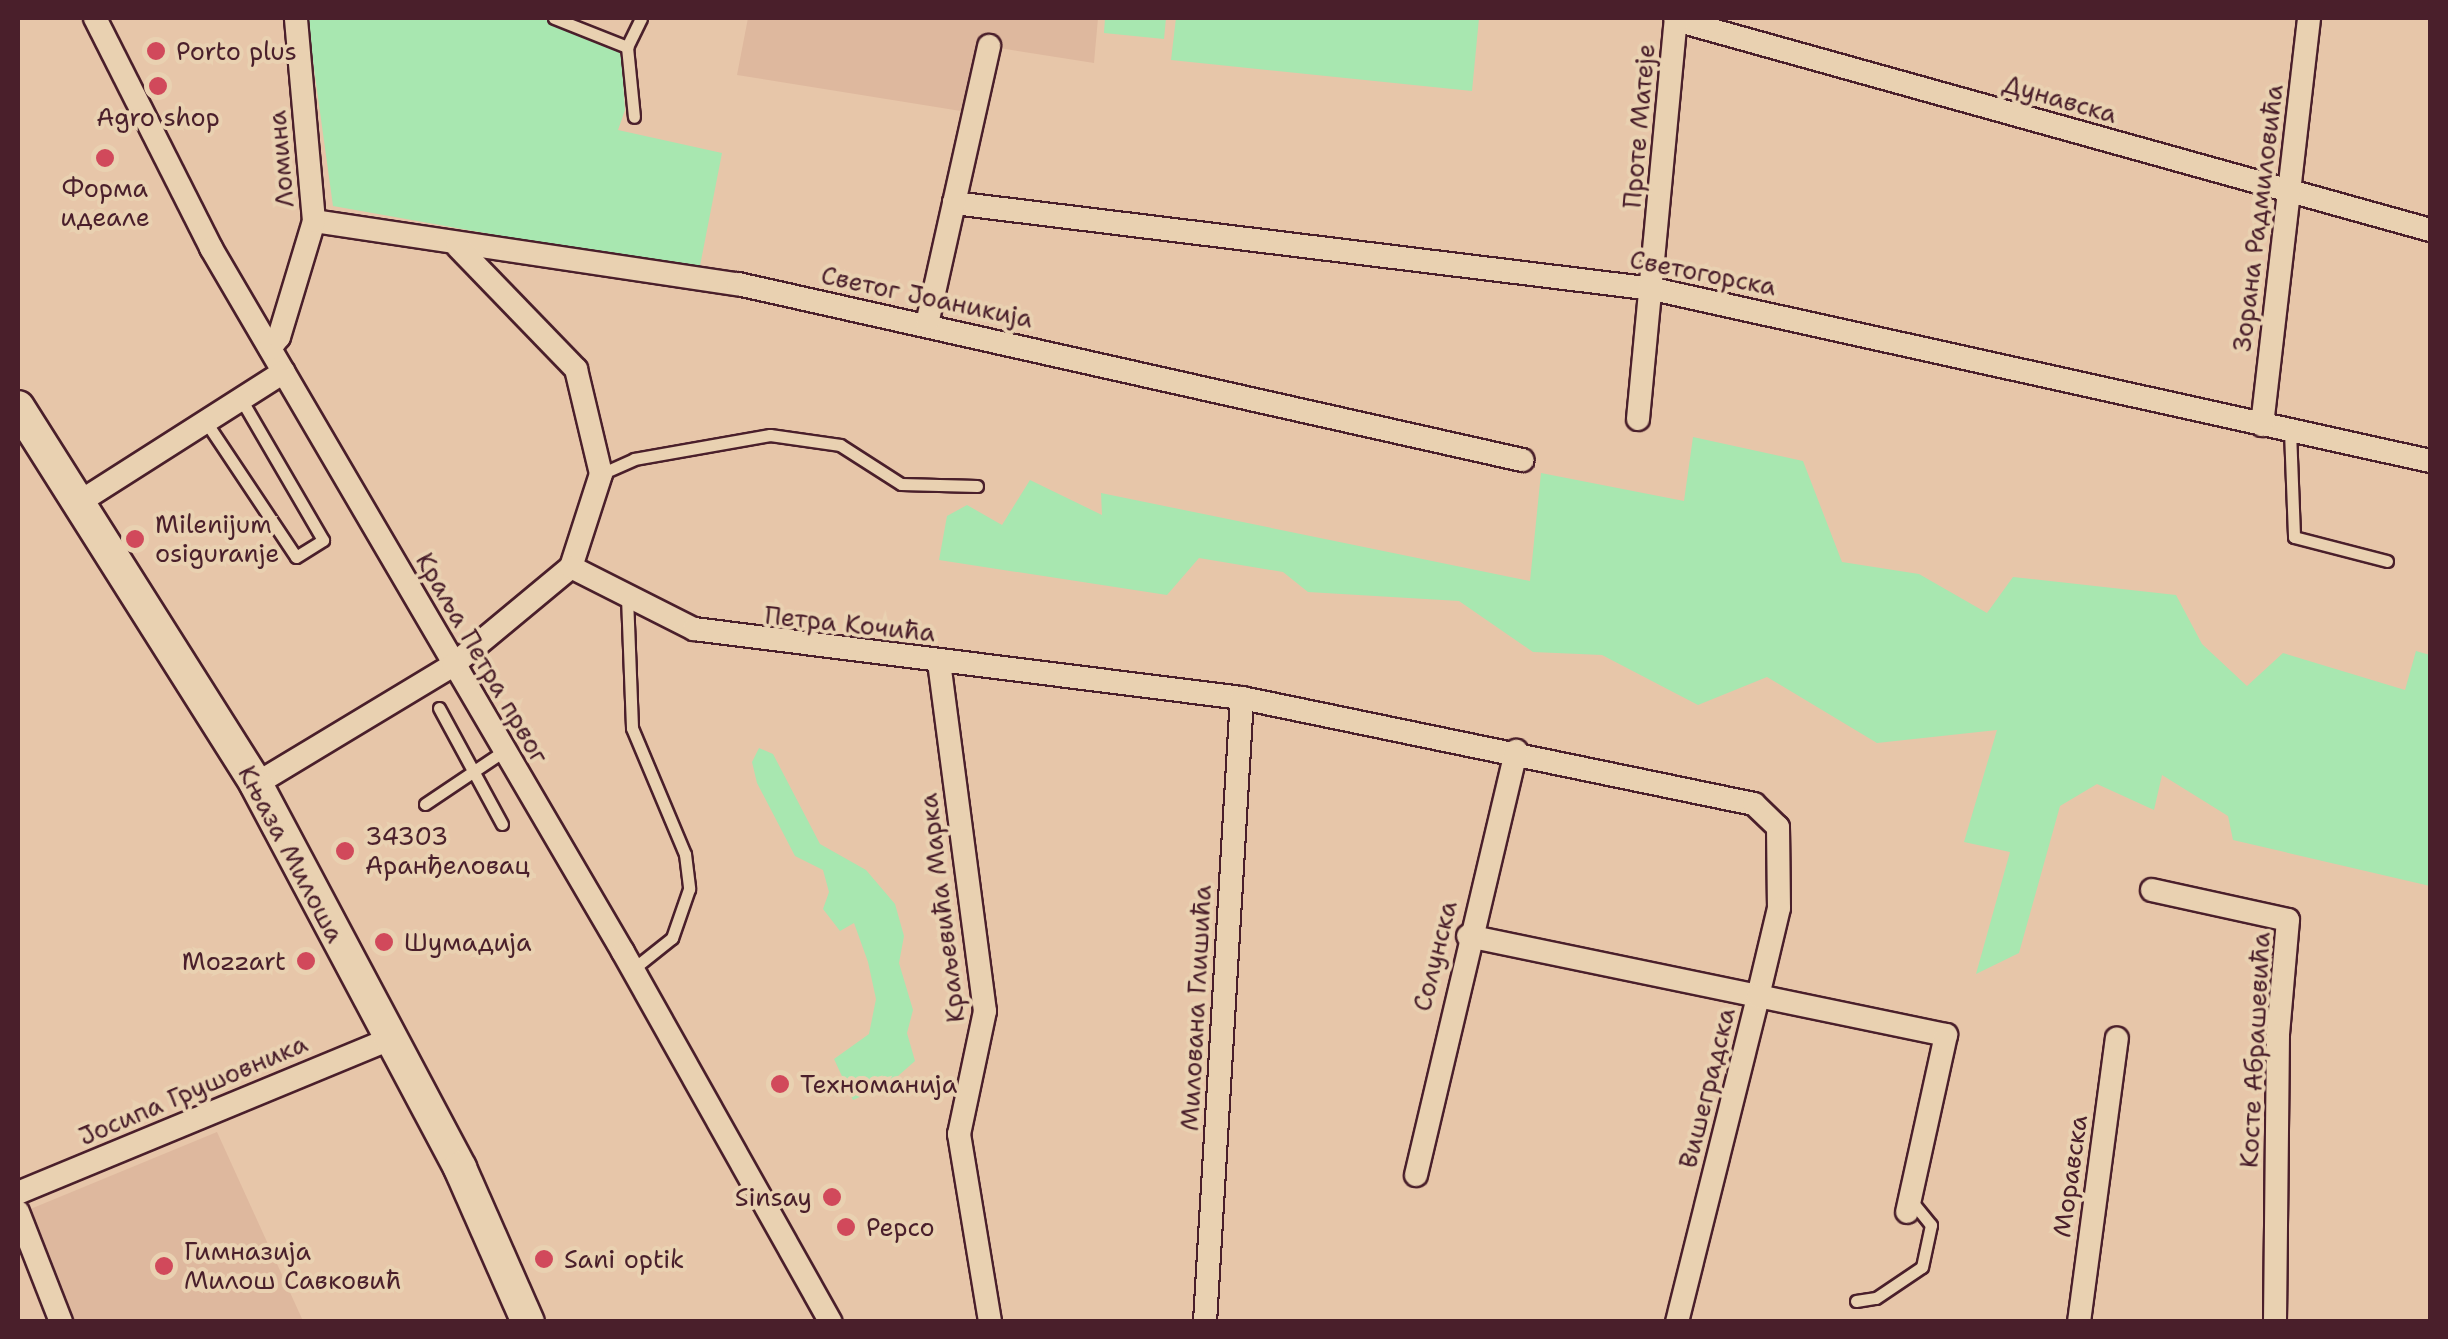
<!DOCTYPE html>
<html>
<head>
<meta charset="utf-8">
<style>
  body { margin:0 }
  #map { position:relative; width:2448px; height:1339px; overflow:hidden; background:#e7c6a9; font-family:"Shantell Sans",sans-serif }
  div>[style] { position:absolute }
  .built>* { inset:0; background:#deb89e }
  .green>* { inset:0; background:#a8e7b0 }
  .roads { filter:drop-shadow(2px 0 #4a1f2b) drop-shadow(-2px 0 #4a1f2b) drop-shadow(0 2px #4a1f2b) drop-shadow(0 -2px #4a1f2b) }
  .lane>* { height:11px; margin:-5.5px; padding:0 5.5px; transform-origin:5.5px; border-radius:5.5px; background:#e9d1b1 }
  .street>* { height:22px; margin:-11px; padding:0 11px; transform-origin:11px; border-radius:11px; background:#e9d1b1 }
  .secondary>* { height:32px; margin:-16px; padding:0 16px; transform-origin:16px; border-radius:16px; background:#e9d1b1 }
  .dots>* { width:28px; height:28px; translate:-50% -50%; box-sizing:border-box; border:5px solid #e9d1b1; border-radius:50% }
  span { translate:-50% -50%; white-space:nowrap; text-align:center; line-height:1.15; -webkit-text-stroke:8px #e9d1b1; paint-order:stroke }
  .poi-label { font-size:25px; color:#4a1f2b }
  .left { translate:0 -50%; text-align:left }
  .right { translate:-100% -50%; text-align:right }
  .street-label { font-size:25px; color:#4a1f2b }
  .frame { position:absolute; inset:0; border:20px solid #4a1f2b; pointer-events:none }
</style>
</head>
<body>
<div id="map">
  <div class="built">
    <i style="clip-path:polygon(748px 18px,1098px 18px,1094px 63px,980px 45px,967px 112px,737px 75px)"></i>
    <i style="clip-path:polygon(217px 1132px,303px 1321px,73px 1321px,28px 1210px)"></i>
  </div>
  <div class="green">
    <i style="clip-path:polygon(307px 18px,542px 18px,621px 52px,625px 110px,618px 130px,722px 153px,699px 271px,333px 206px)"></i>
    <i style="clip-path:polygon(1105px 18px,1166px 18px,1164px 39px,1104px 33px)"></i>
    <i style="clip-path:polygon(1176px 18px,1479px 18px,1472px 91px,1171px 60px)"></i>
    <i style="clip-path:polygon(1693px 437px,1803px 461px,1842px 562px,1919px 574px,1987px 613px,2013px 577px,2176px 595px,2202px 644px,2247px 686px,2283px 653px,2405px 690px,2416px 651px,2430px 655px,2430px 886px,2233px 840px,2228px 816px,2162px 775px,2154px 810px,2097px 784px,2060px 806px,2019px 953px,1976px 974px,2010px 852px,1964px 842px,1997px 730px,1877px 743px,1767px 677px,1698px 705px,1602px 655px,1533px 652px,1459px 601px,1308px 592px,1283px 572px,1199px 558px,1167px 595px,939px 560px,947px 516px,967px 505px,1002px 525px,1030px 480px,1102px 515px,1101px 493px,1530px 581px,1541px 473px,1684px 501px)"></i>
    <i style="clip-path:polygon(759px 748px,773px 754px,820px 844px,866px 870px,895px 904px,904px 936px,899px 963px,913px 1010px,907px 1033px,915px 1061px,890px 1083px,853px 1100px,834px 1059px,869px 1034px,876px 999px,868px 962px,854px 923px,840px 931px,823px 909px,829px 892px,823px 870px,795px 856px,757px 783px,752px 762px)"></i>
  </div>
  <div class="roads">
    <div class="lane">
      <i style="left:554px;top:18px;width:79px;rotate:21.7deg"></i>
      <i style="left:627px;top:47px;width:70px;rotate:84.3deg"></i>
      <i style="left:627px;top:47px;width:32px;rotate:-64deg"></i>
      <i style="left:206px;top:422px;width:162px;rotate:56.3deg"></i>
      <i style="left:296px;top:557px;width:32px;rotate:-32deg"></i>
      <i style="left:323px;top:540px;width:163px;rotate:-120.2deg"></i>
      <i style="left:2290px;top:431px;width:106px;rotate:87.8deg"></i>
      <i style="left:2294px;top:537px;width:96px;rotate:14.5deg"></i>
      <i style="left:601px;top:474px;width:36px;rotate:-24deg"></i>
      <i style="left:634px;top:459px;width:138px;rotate:-10deg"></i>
      <i style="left:770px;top:435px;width:71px;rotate:8.1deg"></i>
      <i style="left:840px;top:445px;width:72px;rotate:32.6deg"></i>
      <i style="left:901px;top:484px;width:76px;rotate:1.5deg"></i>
      <i style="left:627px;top:597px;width:131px;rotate:87.8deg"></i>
      <i style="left:632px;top:728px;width:137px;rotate:67.2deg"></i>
      <i style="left:685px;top:854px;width:35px;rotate:83deg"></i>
      <i style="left:689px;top:889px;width:52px;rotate:109.1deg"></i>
      <i style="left:672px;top:938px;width:50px;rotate:141.5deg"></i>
      <i style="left:439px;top:708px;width:132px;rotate:61.5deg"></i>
      <i style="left:425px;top:804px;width:95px;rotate:-33.9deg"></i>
      <i style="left:1856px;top:1301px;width:20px;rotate:-9deg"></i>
      <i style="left:1876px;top:1298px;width:55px;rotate:-34deg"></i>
      <i style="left:1922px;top:1267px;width:43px;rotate:-77.9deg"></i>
      <i style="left:1931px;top:1225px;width:33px;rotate:-129deg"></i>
    </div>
    <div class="street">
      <i style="left:95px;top:18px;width:258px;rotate:63.2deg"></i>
      <i style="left:211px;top:248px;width:816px;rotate:59.66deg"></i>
      <i style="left:623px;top:952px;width:424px;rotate:60.7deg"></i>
      <i style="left:1676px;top:20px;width:783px;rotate:15.56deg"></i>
      <i style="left:954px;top:203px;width:704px;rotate:7.01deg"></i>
      <i style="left:1653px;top:289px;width:796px;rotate:12.48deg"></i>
      <i style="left:314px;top:221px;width:429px;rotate:8.5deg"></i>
      <i style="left:738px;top:284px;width:804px;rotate:12.65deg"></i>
      <i style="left:458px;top:247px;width:170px;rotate:46deg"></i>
      <i style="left:576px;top:369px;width:108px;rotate:76.6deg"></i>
      <i style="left:601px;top:474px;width:98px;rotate:107.9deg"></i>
      <i style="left:927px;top:324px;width:285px;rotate:-77.4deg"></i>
      <i style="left:270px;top:348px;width:14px;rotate:-51deg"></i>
      <i style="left:279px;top:337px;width:121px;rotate:-73.2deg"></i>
      <i style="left:314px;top:221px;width:204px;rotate:-95.1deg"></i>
      <i style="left:1638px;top:419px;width:403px;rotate:-84.6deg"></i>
      <i style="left:2262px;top:425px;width:410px;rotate:-83.4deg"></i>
      <i style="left:78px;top:503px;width:244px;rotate:-32.5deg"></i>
      <i style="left:939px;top:662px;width:352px;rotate:82.5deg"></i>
      <i style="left:985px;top:1011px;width:126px;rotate:101.9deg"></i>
      <i style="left:959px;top:1134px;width:191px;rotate:80.6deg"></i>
      <i style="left:256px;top:784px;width:230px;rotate:-31.1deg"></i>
      <i style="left:453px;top:665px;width:153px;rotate:-39.7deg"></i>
      <i style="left:571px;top:567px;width:138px;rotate:26.8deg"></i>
      <i style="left:694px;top:629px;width:552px;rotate:7.18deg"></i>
      <i style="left:1242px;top:698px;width:523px;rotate:11.7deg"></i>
      <i style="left:1754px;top:804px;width:33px;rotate:44deg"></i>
      <i style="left:1778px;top:827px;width:81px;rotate:89.3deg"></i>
      <i style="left:1779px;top:908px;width:90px;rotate:103.4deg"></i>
      <i style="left:1758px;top:996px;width:296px;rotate:-168.3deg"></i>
      <i style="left:2152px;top:890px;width:139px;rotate:12.4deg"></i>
      <i style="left:2288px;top:920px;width:115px;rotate:95deg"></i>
      <i style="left:2278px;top:1035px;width:287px;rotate:90.6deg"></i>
      <i style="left:1416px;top:1175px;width:436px;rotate:-76.7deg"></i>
      <i style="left:18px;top:1193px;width:403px;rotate:-22.5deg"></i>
      <i style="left:18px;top:1212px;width:118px;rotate:68.6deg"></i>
      <i style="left:1205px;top:1322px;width:625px;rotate:-86.61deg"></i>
      <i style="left:1677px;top:1322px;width:336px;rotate:-76deg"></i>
      <i style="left:1758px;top:996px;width:192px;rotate:11.7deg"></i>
      <i style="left:1946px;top:1035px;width:181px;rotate:102.4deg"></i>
      <i style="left:2079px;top:1322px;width:286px;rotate:-82.4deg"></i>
    </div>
    <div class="secondary">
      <i style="left:18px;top:407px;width:446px;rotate:57.7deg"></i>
      <i style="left:256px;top:784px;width:435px;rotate:62deg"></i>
      <i style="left:460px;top:1168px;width:168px;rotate:66.2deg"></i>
    </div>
  </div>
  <div class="dots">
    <i style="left:156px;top:51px;background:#d1495b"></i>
    <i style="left:158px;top:86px;background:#d1495b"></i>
    <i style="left:105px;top:158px;background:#d1495b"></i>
    <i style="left:135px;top:539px;background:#d1495b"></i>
    <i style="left:345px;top:851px;background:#d1495b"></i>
    <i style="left:384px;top:942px;background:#d1495b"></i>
    <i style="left:306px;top:961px;background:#d1495b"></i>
    <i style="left:780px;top:1084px;background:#d1495b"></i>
    <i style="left:832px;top:1197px;background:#d1495b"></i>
    <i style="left:846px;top:1227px;background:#d1495b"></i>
    <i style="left:544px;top:1259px;background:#d1495b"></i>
    <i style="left:164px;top:1266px;background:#d1495b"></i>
  </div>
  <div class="poi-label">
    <span class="left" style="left:176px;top:51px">Porto plus</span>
    <span style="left:158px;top:117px">Agro shop</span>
    <span style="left:105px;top:203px">Форма<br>идеале</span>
    <span class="left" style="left:155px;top:539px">Milenijum<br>osiguranje</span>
    <span class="left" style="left:365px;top:851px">34303<br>Аранђеловац</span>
    <span class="left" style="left:404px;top:942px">Шумадија</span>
    <span class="right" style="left:286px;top:961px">Mozzart</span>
    <span class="left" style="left:800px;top:1084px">Техноманија</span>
    <span class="right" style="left:812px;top:1197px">Sinsay</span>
    <span class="left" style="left:866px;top:1227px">Pepco</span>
    <span class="left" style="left:184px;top:1266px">Гимназија<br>Милош Савковић</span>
    <span class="left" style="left:564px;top:1259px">Sani optik</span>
  </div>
  <div class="street-label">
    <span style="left:2060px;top:99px;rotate:16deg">Дунавска</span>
    <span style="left:1639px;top:126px;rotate:-85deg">Проте Матеје</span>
    <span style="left:281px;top:159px;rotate:-95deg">Ломина</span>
    <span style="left:2258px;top:218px;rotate:-83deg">Зорана Радмиловића</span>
    <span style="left:1703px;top:273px;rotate:11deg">Светогорска</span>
    <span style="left:927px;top:297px;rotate:12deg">Светог Јоаникија</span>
    <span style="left:850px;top:624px;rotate:6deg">Петра Кочића</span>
    <span style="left:482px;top:658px;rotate:60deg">Краља Петра првог</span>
    <span style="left:291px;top:854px;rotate:62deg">Књаза Милоша</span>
    <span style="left:942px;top:908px;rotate:-97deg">Краљевића Марка</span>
    <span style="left:1435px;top:956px;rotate:-76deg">Солунска</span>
    <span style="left:1196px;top:1008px;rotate:-87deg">Милована Глишића</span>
    <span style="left:2255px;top:1050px;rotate:-87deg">Косте Абрашевића</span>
    <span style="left:1707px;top:1088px;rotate:-76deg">Вишеградска</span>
    <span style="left:193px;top:1090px;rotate:-23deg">Јосипа Грушовника</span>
    <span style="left:2070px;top:1176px;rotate:-82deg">Моравска</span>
  </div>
  <div class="frame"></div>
</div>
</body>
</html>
